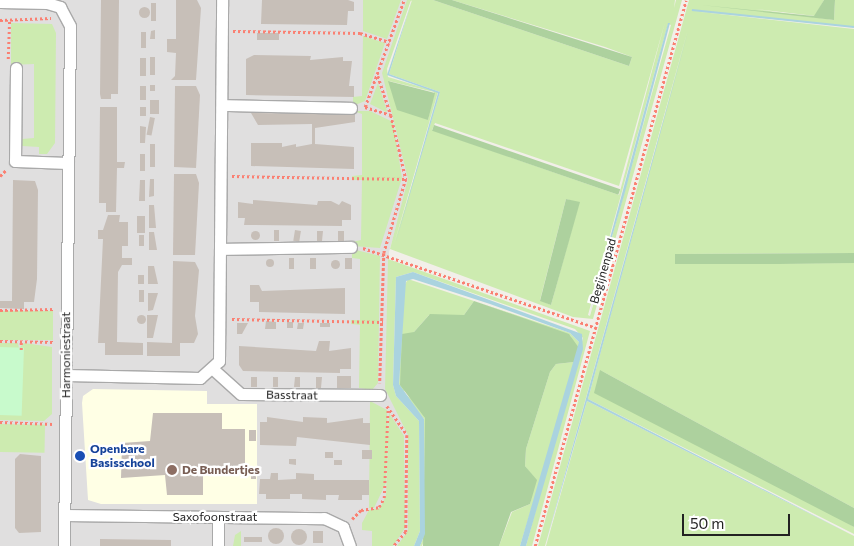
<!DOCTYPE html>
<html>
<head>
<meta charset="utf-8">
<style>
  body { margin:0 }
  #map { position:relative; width:854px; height:546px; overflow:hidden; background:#f2efe9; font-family:Commissioner,sans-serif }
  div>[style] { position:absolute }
  .residential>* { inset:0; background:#e0dfdf }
  .education>* { inset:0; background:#ffffe5 }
  .grass>* { inset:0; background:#cdebb0; transform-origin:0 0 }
  .forest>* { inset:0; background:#add19e; transform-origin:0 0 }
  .park>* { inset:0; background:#c8facc; transform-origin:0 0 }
  .water>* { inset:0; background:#aad3df; transform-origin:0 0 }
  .building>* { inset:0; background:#c7bfb8; transform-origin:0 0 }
  .round { border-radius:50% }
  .path>* { height:2.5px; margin-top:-1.25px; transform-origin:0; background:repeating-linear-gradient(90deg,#fa8072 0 2.5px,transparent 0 5px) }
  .roads { filter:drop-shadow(1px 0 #a9a9a9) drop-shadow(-1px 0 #a9a9a9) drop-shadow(0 1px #a9a9a9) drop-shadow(0 -1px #a9a9a9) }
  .street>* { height:11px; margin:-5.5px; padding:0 5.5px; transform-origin:5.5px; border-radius:5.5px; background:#fff }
  .dots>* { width:14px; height:14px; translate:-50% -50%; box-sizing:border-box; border:2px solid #fff; border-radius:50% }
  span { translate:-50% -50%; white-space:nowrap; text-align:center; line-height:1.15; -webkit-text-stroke:4.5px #fff; paint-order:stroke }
  .street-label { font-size:12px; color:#222 }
  .transit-label { font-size:12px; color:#164399; font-weight:700 }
  .left { translate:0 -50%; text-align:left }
  .education-label { font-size:12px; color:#785e54; font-weight:700 }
  .scale { position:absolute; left:682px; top:514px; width:108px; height:22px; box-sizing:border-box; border:2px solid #222; border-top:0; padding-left:6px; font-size:15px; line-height:18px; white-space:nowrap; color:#222; -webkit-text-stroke:4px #fff; paint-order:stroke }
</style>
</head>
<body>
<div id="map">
  <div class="residential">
    <i style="clip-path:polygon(0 0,410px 0,383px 71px,384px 82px,433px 96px,389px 252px,386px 385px,411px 424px,412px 538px,404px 546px,0 546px)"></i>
  </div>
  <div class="education">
    <i style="clip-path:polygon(93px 389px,207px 391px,207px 404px,257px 404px,257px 504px,101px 504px,88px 500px,82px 403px,83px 396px)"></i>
  </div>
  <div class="grass">
    <i style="clip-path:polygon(363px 0,401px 0,387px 39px,363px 31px)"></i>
    <i style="clip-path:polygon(evenodd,407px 0,411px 0,387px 69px,388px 77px,438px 92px,394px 244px,440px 92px,389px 74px,412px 0,433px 0,629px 66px,632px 57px,605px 47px,452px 0,675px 0,674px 8px,676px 0,682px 0,593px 319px,573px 317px,390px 249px,408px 179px,382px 73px,407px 0,665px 22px,619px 195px,432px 130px,435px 123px,619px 186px,665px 22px,407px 0,668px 24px,671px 25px,590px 316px,588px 315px,668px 24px,407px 0,389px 81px,434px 92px,428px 120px,389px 81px,407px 0,566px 199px,579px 203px,551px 305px,540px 300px,566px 199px)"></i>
    <i style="clip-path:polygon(689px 0,824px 0,815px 16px,755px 9px,834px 20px,835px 0,854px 0,854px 27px,692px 11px,854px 29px,854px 253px,675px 254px,676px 264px,854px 263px,854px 508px,600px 370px,854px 527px,854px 534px,588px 399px,688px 29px,545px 546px,538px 546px)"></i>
    <i style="clip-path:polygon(11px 23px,52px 24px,56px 33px,55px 143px,47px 154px,39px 154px,39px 147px,22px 146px,22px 139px,34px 138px,34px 64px,11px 65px)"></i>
    <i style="clip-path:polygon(363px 36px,385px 43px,365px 101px,353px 106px,353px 97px,362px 96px)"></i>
    <i style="clip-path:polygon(378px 83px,387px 111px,386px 112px,370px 104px)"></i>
    <i style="clip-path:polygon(353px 111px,370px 111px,393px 122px,402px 178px,380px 248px,352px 246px,352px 242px,361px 240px,362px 180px,352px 180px,352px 176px,362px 175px,362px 114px)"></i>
    <i style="clip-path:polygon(352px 249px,380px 256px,378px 383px,372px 390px,359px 388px,360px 325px,351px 324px,351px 320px,360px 320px,360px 259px,352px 258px)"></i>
    <i style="clip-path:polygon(388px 259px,590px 331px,532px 546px,526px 546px,583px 338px,575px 329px,413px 272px,396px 277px,393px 385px,396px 396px,419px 421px,420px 531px,414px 546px,397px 546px,408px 531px,408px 435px,385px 389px)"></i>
    <i style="clip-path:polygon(408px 279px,570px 333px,579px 342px,580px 349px,520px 546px,499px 546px,512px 512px,530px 504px,535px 479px,525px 466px,526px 449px,550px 372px,556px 364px,574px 362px,571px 336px,474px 301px,464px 315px,429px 315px,414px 332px,404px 393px,421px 407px,425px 418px,426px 535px,422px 546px,420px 546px,425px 534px,424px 419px,400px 389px,399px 384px,403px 288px)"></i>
    <i style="left:0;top:311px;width:53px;height:29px"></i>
    <i style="clip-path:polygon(0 343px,18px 343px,19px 348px,24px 343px,52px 347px,52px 414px,44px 421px,0 420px)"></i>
    <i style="clip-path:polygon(370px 401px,387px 410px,388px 434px,386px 483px,374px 508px,369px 508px)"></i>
    <i style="clip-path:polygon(587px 401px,854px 536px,854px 546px,546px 546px)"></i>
    <i style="clip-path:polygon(389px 413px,404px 436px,405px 528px,393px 546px,372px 546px,372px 531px,362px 530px,362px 523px,369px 510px,380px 508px,386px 496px)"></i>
    <i style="left:0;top:424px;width:45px;height:28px;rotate:1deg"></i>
    <i style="clip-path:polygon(241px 531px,241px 546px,233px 546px,235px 535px)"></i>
  </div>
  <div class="forest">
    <i style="clip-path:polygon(433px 0,452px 0,632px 57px,629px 66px)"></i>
    <i style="clip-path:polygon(824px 0,835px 0,834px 20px,701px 5px,814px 16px)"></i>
    <i style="clip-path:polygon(388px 81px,435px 93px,428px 120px,397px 110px)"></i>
    <i style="left:434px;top:125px;width:197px;height:6px;rotate:19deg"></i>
    <i style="clip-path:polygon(566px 199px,580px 202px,551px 305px,540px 301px)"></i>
    <i style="clip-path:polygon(854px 253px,854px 263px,779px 264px,675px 264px,675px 254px)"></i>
    <i style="clip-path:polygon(474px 301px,569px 334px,579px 348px,574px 362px,556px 364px,550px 372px,526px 449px,525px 466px,537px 480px,530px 504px,511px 512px,499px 546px,423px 546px,425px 418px,400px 385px,402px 334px,414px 332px,430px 314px,464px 315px)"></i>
    <i style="clip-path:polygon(600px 370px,854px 508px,854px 527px,594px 393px)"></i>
  </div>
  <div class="park">
    <i style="left:0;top:347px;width:24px;height:68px;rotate:2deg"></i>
  </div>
  <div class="water">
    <i style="clip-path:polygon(412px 0,389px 74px,440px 92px,395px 245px,438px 93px,387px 75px)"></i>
    <i style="left:692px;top:9px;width:163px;height:2px;rotate:6deg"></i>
    <i style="clip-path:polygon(670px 23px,625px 192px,589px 316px,668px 23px)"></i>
    <i style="clip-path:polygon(689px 28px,588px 399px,854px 536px,587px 401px,545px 546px)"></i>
    <i style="clip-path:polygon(413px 272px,582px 334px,583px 349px,526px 546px,520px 546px,579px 342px,570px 333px,490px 304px,413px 279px,406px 281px,399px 384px,424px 419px,425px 534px,420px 546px,414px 546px,420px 531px,419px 421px,396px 396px,393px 385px,396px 277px)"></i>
  </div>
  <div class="building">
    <i style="clip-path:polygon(101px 0,119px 0,118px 94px,111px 94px,111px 99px,101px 99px,100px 94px)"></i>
    <i style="clip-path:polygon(176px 0,197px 0,201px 8px,196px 80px,171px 80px,175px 76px,176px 53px,167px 52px,167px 39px,176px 39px)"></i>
    <i style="clip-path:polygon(262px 0,348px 0,354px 2px,354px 11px,348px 11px,347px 25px,261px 24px)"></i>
    <i style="left:151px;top:3px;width:5px;height:18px"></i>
    <i class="round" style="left:138.5px;top:6.5px;width:11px;height:11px"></i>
    <i style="clip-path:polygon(155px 30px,155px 39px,150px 39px,151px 31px)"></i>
    <i style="left:141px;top:32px;width:5px;height:16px"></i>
    <i style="left:257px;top:33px;width:22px;height:7px"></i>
    <i style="clip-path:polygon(254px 55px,311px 56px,310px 60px,343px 57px,343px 61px,352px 61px,349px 86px,354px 86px,354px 97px,246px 95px,246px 59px)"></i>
    <i style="left:150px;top:57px;width:5px;height:18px"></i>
    <i style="left:140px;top:58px;width:6px;height:18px"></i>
    <i style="left:150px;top:85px;width:5px;height:6px"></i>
    <i style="left:140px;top:86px;width:6px;height:14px"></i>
    <i style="clip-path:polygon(175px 86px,196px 86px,200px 95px,196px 168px,174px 167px)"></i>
    <i style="left:150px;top:100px;width:9px;height:14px"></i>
    <i style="clip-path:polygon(100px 107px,117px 107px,117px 162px,125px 162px,124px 168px,117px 168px,116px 212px,106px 212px,106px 203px,99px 203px)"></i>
    <i style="left:140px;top:107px;width:6px;height:9px"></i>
    <i style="clip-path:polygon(251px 113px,355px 114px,355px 122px,315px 128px,315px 144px,354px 147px,354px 169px,251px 166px,251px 143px,282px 143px,282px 147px,296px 144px,296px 147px,312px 144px,312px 124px,258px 125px)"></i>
    <i style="left:150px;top:117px;width:5px;height:18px;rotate:11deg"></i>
    <i style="clip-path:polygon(140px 126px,146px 127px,145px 143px,140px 143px)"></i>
    <i style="left:150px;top:144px;width:5px;height:23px"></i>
    <i style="left:140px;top:154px;width:5px;height:17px"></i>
    <i style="clip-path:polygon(174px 174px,196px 174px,199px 183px,195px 255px,173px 255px)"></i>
    <i style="clip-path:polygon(150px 179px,154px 179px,154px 196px,149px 197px)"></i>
    <i style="clip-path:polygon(13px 180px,35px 181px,38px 190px,37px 279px,34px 302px,24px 302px,24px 309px,0 308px,0 301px,12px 301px)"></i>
    <i style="clip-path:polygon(140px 180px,145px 180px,145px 201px,139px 201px)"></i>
    <i style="clip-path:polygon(253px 200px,317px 205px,318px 201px,331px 201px,339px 205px,342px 201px,351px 205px,351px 220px,342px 220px,342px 226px,244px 225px,245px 218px,238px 218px,238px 202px,253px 204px)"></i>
    <i style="clip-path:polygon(149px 205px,154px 205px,156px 228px,149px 228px)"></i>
    <i style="clip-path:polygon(108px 215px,120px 215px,119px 222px,128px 222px,128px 246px,122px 246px,122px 258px,132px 258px,132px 265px,122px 265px,118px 272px,117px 342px,143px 343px,143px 355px,105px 355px,105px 343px,98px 343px,103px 239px,98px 239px,98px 230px,103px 230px)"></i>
    <i style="left:137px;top:216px;width:8px;height:17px"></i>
    <i style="left:274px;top:230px;width:5px;height:11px"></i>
    <i style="left:295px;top:230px;width:6px;height:11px;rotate:9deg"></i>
    <i class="round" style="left:250.5px;top:230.5px;width:9px;height:9px"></i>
    <i style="clip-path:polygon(317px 231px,323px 231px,322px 241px,317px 241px)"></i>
    <i style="left:338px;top:231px;width:6px;height:10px"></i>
    <i style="clip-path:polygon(149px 232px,154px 232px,157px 250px,149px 250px)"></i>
    <i style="left:139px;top:235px;width:5px;height:11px"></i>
    <i style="left:289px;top:258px;width:5px;height:11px"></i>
    <i style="left:310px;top:258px;width:6px;height:11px"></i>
    <i style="left:345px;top:258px;width:7px;height:11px"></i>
    <i class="round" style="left:266px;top:259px;width:8px;height:8px"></i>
    <i class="round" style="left:330.5px;top:259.5px;width:9px;height:9px"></i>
    <i style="clip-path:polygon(173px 261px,195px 262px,199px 270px,195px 316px,198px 334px,194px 343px,180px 343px,180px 356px,147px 356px,147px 342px,172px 343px)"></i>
    <i style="clip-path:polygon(148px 266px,154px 266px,158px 284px,148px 284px)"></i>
    <i style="left:138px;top:275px;width:6px;height:9px"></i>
    <i style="clip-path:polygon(250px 285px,259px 285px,262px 291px,345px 288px,345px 314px,259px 312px,259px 302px,250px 302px)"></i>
    <i style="left:139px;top:290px;width:5px;height:12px"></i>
    <i style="clip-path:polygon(148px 293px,158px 293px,153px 310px,148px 311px)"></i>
    <i class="round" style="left:136.5px;top:314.5px;width:9px;height:9px"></i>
    <i style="clip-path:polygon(147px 315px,158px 315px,153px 338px,147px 338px)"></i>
    <i style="clip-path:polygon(266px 321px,276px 322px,276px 329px,265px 329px)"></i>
    <i style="left:287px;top:322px;width:6px;height:6px"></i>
    <i style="clip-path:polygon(237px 323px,248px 323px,242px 334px,237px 334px)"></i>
    <i style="clip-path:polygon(298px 323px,304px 323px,303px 329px,297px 329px)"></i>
    <i style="left:320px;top:323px;width:10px;height:4px"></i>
    <i style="clip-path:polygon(319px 341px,330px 341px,329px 351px,351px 348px,351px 369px,340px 369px,340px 373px,243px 371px,239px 365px,239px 346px,316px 351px)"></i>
    <i style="left:337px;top:376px;width:14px;height:12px"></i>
    <i style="left:251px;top:377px;width:6px;height:10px"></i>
    <i style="left:273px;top:377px;width:5px;height:10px"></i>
    <i style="clip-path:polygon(295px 377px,300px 377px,300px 387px,294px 387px)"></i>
    <i style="clip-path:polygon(316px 377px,322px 377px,321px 388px,316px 388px)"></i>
    <i style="clip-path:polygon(153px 413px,222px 413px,222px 429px,245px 429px,245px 467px,203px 467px,203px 495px,167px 495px,165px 475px,121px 478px,122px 443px,150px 441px)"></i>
    <i style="clip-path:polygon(267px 417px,303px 422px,303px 417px,327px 418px,327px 423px,363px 418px,363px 423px,370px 423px,370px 445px,297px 437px,296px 446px,260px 445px,260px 422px,267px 422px)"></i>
    <i style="left:249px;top:430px;width:7px;height:11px"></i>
    <i style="left:362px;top:450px;width:10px;height:9px"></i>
    <i style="left:325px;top:452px;width:8px;height:6px"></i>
    <i style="clip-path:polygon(20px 454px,41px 456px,41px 532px,19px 533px,15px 528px,15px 459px)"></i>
    <i style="clip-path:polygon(289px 459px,296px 459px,296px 465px,289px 464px)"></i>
    <i style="left:334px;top:460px;width:8px;height:5px"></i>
    <i style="left:251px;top:471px;width:5px;height:8px"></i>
    <i style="clip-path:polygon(271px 473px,278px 473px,278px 480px,296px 479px,296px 473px,314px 474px,314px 480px,369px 480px,369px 495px,362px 495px,362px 500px,338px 500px,339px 495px,326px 495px,326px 500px,302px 499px,302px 494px,290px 494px,290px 499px,266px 499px,266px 494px,259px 494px,260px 479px,270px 479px)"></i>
    <i class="round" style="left:268px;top:528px;width:16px;height:16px"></i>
    <i class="round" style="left:291px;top:529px;width:16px;height:16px"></i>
    <i style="left:313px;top:531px;width:10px;height:12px"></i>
    <i style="left:244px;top:537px;width:18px;height:5px"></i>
    <i style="clip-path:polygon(100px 539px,171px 540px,171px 546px,100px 546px)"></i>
  </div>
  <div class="path">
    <i style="left:0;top:20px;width:51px;rotate:-2.2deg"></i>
    <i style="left:233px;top:31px;width:127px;rotate:0.9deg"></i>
    <i style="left:360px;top:33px;width:31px;rotate:17deg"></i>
    <i style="left:8px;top:59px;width:38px;rotate:-88deg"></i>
    <i style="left:378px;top:76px;width:41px;rotate:71.6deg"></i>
    <i style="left:365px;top:107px;width:27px;rotate:17deg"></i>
    <i style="left:391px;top:115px;width:66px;rotate:76.8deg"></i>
    <i style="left:406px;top:179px;width:77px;rotate:106.6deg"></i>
    <i style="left:384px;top:253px;width:130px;rotate:91.8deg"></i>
    <i style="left:365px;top:107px;width:114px;rotate:-70deg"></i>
    <i style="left:0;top:176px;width:8px;rotate:-45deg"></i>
    <i style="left:232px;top:176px;width:174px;rotate:1deg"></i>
    <i style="left:363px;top:248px;width:246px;rotate:18.9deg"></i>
    <i style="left:0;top:310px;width:55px;rotate:-1deg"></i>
    <i style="left:232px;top:319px;width:151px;rotate:1.1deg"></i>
    <i style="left:0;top:341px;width:55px;rotate:1deg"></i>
    <i style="left:21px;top:350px;width:8px;rotate:-90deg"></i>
    <i style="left:387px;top:406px;width:35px;rotate:55deg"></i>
    <i style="left:407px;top:435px;width:97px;rotate:90.6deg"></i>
    <i style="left:406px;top:532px;width:18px;rotate:131deg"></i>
    <i style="left:0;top:422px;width:53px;rotate:2.2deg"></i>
    <i style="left:352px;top:519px;width:13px;rotate:-45deg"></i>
    <i style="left:361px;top:510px;width:18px;rotate:-9deg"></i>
    <i style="left:379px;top:507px;width:10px;rotate:-61deg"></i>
    <i style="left:384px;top:498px;width:90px;rotate:-87.5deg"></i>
    <i style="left:535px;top:546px;width:566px;rotate:-74.54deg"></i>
  </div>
  <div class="roads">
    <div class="street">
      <i style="left:0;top:2px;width:47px;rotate:1.2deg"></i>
      <i style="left:47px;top:3px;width:14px;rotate:17deg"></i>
      <i style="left:60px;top:7px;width:21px;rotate:62deg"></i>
      <i style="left:70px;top:26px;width:520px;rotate:90.66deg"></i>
      <i style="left:16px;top:68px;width:93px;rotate:90.6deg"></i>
      <i style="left:15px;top:161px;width:53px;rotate:2.2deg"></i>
      <i style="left:222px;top:105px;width:129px;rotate:1.3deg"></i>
      <i style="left:221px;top:249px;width:130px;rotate:-0.9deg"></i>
      <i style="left:214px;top:370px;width:36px;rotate:42deg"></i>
      <i style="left:241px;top:394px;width:139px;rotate:0.4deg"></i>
      <i style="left:66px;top:375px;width:134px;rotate:1.3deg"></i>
      <i style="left:200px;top:378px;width:25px;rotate:-42deg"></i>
      <i style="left:219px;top:361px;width:361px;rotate:-89.5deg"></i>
      <i style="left:64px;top:515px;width:260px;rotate:0.7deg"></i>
      <i style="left:324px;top:518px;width:21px;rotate:25deg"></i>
      <i style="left:343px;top:527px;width:20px;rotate:70deg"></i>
      <i style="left:218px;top:546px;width:29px;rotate:-90deg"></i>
    </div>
  </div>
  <div class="dots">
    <i style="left:80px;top:456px;background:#1a4fb4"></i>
    <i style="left:172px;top:470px;background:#8d6e63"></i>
  </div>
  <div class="street-label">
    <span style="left:603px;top:271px;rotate:-74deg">Begijnenpad</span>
    <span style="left:66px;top:355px;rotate:-90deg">Harmoniestraat</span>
    <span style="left:292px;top:395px;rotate:1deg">Basstraat</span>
    <span style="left:215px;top:517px">Saxofoonstraat</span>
  </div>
  <div class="transit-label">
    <span class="left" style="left:90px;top:456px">Openbare<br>Basisschool</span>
  </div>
  <div class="education-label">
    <span class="left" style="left:182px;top:470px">De Bundertjes</span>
  </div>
  <div class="scale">50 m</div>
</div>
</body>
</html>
